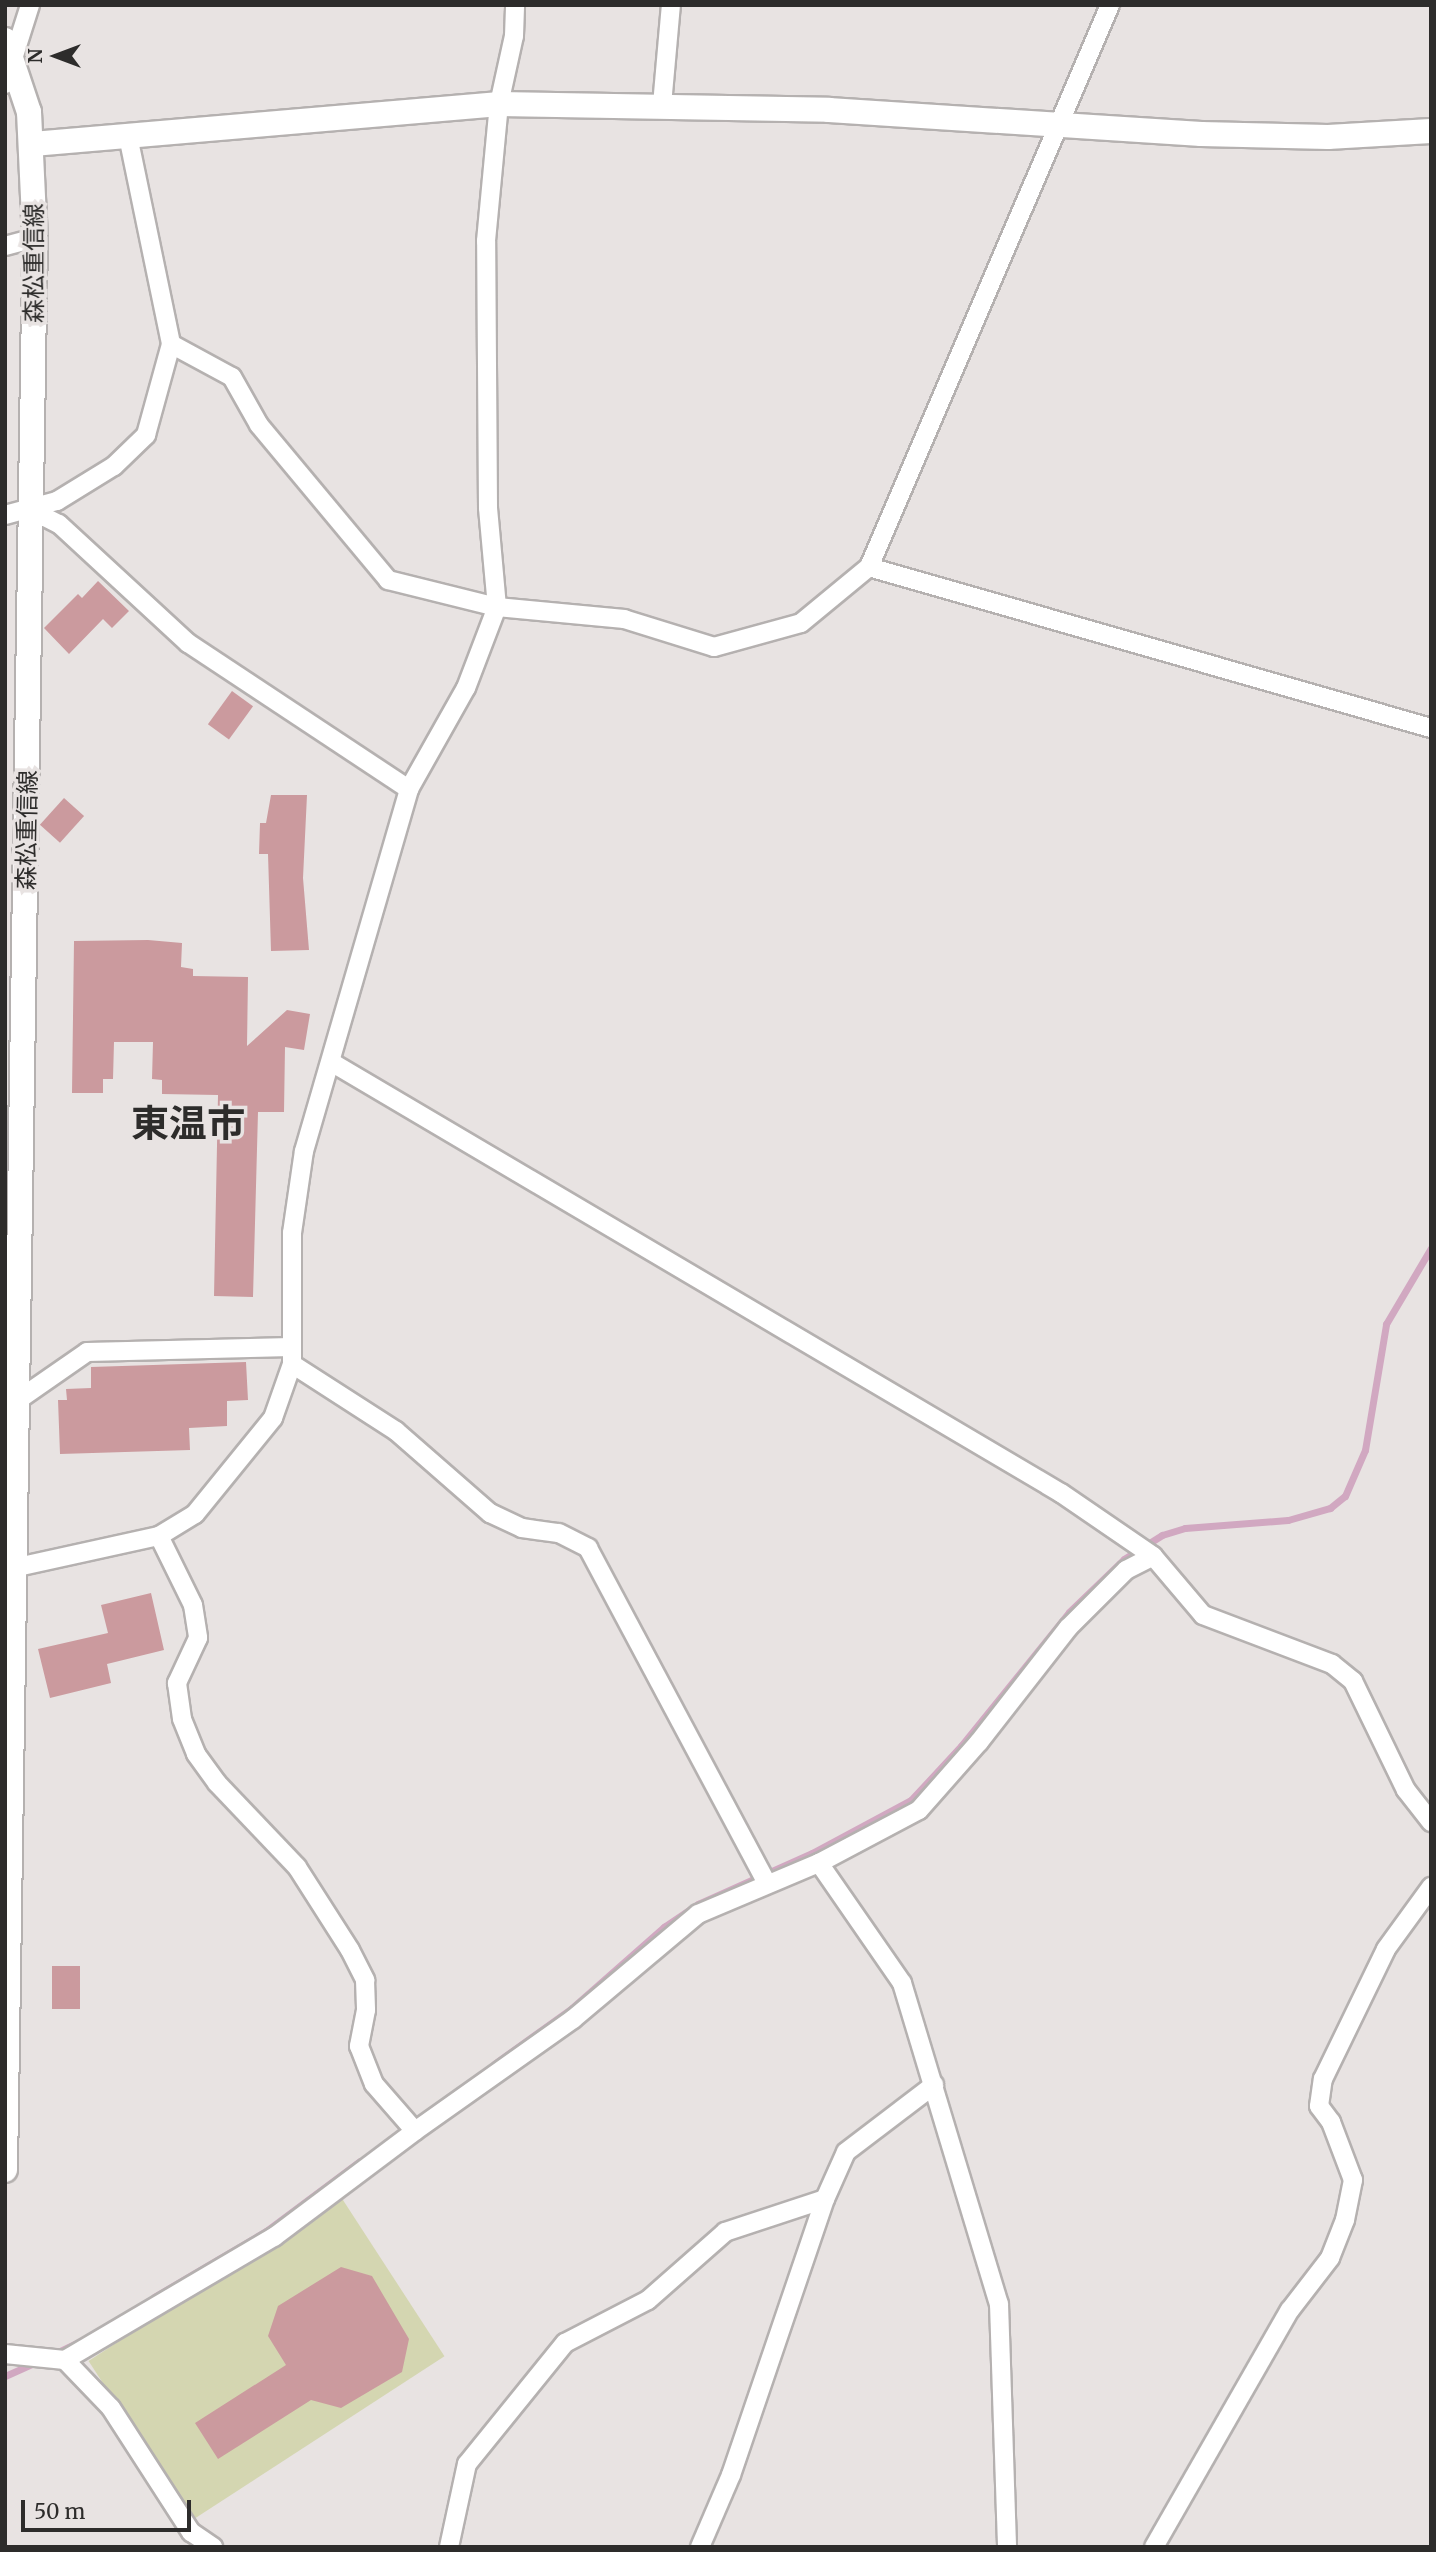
<!DOCTYPE html>
<html>
<head>
<meta charset="utf-8">
<style>
  body { margin:0 }
  #map { position:relative; width:1436px; height:2552px; overflow:hidden; background:#e8e3e2; font-family:Merriweather,"Noto Sans JP",serif }
  div>[style] { position:absolute }
  .green>* { inset:0; background:#d4d6b1; transform-origin:0 0 }
  .stream>* { height:7px; margin:-3.5px; padding:0 3.5px; transform-origin:3.5px; border-radius:3.5px; background:#d1a8c1 }
  .building>* { inset:0; background:#cb9a9e; transform-origin:0 0 }
  .roads { filter:drop-shadow(2px 0 #b5b1b0) drop-shadow(-2px 0 #b5b1b0) drop-shadow(0 2px #b5b1b0) drop-shadow(0 -2px #b5b1b0) }
  .street>* { height:18px; margin:-9px; padding:0 9px; transform-origin:9px; border-radius:9px; background:#fff }
  .secondary>* { height:24px; margin:-12px; padding:0 12px; transform-origin:12px; border-radius:12px; background:#fff }
  span { translate:-50% -50%; white-space:nowrap; text-align:center; line-height:1.15; -webkit-text-stroke:7px #e8e3e2; paint-order:stroke }
  .street-label { font-size:24px; color:#2d2c2b }
  .town-label { font-size:38px; color:#2d2c2b; font-weight:700 }
  .frame { position:absolute; inset:0; border:7px solid #2d2c2b; pointer-events:none }
  .north { position:absolute; left:21px; top:21px; width:70px; height:70px; -webkit-text-stroke:5px #e8e3e2; paint-order:stroke; rotate:270deg; font-size:19px; font-weight:700; line-height:28px; text-align:center; color:#2d2c2b }
  .north::after { content:''; display:block; margin:auto; width:24px; height:32px; background:#2d2c2b; clip-path:polygon(50% 0,100% 100%,50% 72%,0 100%) }
  .scale { position:absolute; left:21px; top:2500px; width:170px; height:32px; box-sizing:border-box; border:4px solid #2d2c2b; border-top:0; padding-left:9px; font-size:21px; line-height:24px; white-space:nowrap; color:#2d2c2b; -webkit-text-stroke:5px #e8e3e2; paint-order:stroke }
</style>
</head>
<body>
<div id="map">
  <div class="green">
    <i style="left:341px;top:2197px;width:190px;height:301px;rotate:57deg"></i>
  </div>
  <div class="stream">
    <i style="left:494px;top:2064px;width:96px;rotate:-35.7deg"></i>
    <i style="left:572px;top:2008px;width:123px;rotate:-41.4deg"></i>
    <i style="left:664px;top:1927px;width:41px;rotate:-34.1deg"></i>
    <i style="left:698px;top:1904px;width:125px;rotate:-24.1deg"></i>
    <i style="left:812px;top:1853px;width:112px;rotate:-28.2deg"></i>
    <i style="left:911px;top:1800px;width:74px;rotate:-47.2deg"></i>
    <i style="left:961px;top:1746px;width:172px;rotate:-51.1deg"></i>
    <i style="left:1069px;top:1612px;width:76px;rotate:-43.9deg"></i>
    <i style="left:1124px;top:1559px;width:45px;rotate:-32.3deg"></i>
    <i style="left:1162px;top:1535px;width:24px;rotate:-17deg"></i>
    <i style="left:1185px;top:1528px;width:103px;rotate:-4.4deg"></i>
    <i style="left:1288px;top:1520px;width:44px;rotate:-15.9deg"></i>
    <i style="left:1330px;top:1508px;width:19px;rotate:-39deg"></i>
    <i style="left:1345px;top:1496px;width:50px;rotate:-66.5deg"></i>
    <i style="left:1365px;top:1450px;width:128px;rotate:-80.5deg"></i>
    <i style="left:1386px;top:1324px;width:88px;rotate:-59.4deg"></i>
    <i style="left:154px;top:2297px;width:130px;rotate:-30.5deg"></i>
    <i style="left:266px;top:2231px;width:117px;rotate:-36.7deg"></i>
    <i style="left:54px;top:2354px;width:30px;rotate:-26deg"></i>
    <i style="left:5px;top:2376px;width:34px;rotate:-24deg"></i>
  </div>
  <div class="building">
    <i style="clip-path:polygon(98px 581px,129px 611px,112px 628px,103px 619px,69px 654px,44px 628px,78px 594px,82px 598px)"></i>
    <i style="left:232px;top:691px;width:26px;height:41px;rotate:36deg"></i>
    <i style="clip-path:polygon(271px 795px,307px 795px,303px 878px,309px 950px,271px 951px,268px 854px,259px 854px,260px 823px,266px 823px)"></i>
    <i style="left:64px;top:798px;width:27px;height:36px;rotate:42deg"></i>
    <i style="clip-path:polygon(148px 940px,182px 943px,181px 967px,193px 969px,193px 976px,248px 977px,247px 1046px,287px 1010px,310px 1014px,304px 1050px,285px 1047px,284px 1112px,258px 1112px,253px 1297px,214px 1296px,218px 1095px,162px 1094px,162px 1080px,152px 1079px,153px 1042px,114px 1042px,113px 1079px,103px 1079px,103px 1093px,72px 1093px,74px 941px)"></i>
    <i style="clip-path:polygon(246px 1362px,248px 1400px,227px 1401px,227px 1426px,189px 1428px,190px 1450px,60px 1454px,58px 1400px,67px 1400px,66px 1389px,91px 1388px,91px 1367px)"></i>
    <i style="clip-path:polygon(151px 1593px,164px 1650px,107px 1664px,111px 1683px,50px 1698px,38px 1649px,108px 1633px,101px 1605px)"></i>
    <i style="left:52px;top:1966px;width:28px;height:43px"></i>
    <i style="clip-path:polygon(341px 2267px,372px 2276px,409px 2339px,402px 2372px,341px 2408px,311px 2400px,218px 2459px,195px 2423px,286px 2365px,268px 2336px,278px 2306px)"></i>
  </div>
  <div class="roads">
    <div class="street">
      <i style="left:5px;top:84px;width:83px;rotate:-72.4deg"></i>
      <i style="left:662px;top:105px;width:100px;rotate:-84.9deg"></i>
      <i style="left:128px;top:136px;width:212px;rotate:78.3deg"></i>
      <i style="left:171px;top:344px;width:69px;rotate:28.4deg"></i>
      <i style="left:232px;top:377px;width:55px;rotate:60.6deg"></i>
      <i style="left:259px;top:425px;width:202px;rotate:50.2deg"></i>
      <i style="left:388px;top:580px;width:112px;rotate:13.9deg"></i>
      <i style="left:497px;top:607px;width:128px;rotate:5.4deg"></i>
      <i style="left:624px;top:619px;width:94px;rotate:17.3deg"></i>
      <i style="left:714px;top:647px;width:90px;rotate:-15.4deg"></i>
      <i style="left:801px;top:623px;width:88px;rotate:-39.5deg"></i>
      <i style="left:869px;top:567px;width:611px;rotate:-66.79deg"></i>
      <i style="left:5px;top:246px;width:31px;rotate:-15deg"></i>
      <i style="left:31px;top:510px;width:31px;rotate:27deg"></i>
      <i style="left:59px;top:524px;width:176px;rotate:42.7deg"></i>
      <i style="left:188px;top:643px;width:265px;rotate:33.5deg"></i>
      <i style="left:5px;top:515px;width:54px;rotate:-15.1deg"></i>
      <i style="left:57px;top:501px;width:67px;rotate:-31.6deg"></i>
      <i style="left:114px;top:466px;width:45px;rotate:-44.1deg"></i>
      <i style="left:146px;top:435px;width:94px;rotate:-74.6deg"></i>
      <i style="left:869px;top:567px;width:585px;rotate:15.99deg"></i>
      <i style="left:331px;top:1062px;width:848px;rotate:30.56deg"></i>
      <i style="left:1061px;top:1493px;width:112px;rotate:34.4deg"></i>
      <i style="left:1153px;top:1556px;width:77px;rotate:49.7deg"></i>
      <i style="left:1203px;top:1615px;width:138px;rotate:20.8deg"></i>
      <i style="left:1332px;top:1664px;width:27px;rotate:39deg"></i>
      <i style="left:1353px;top:1681px;width:121px;rotate:64.1deg"></i>
      <i style="left:1406px;top:1790px;width:41px;rotate:52deg"></i>
      <i style="left:292px;top:1364px;width:124px;rotate:32.8deg"></i>
      <i style="left:396px;top:1431px;width:125px;rotate:41.1deg"></i>
      <i style="left:490px;top:1513px;width:35px;rotate:25deg"></i>
      <i style="left:522px;top:1528px;width:37px;rotate:8deg"></i>
      <i style="left:559px;top:1533px;width:33px;rotate:27deg"></i>
      <i style="left:588px;top:1548px;width:380px;rotate:61.9deg"></i>
      <i style="left:18px;top:1400px;width:84px;rotate:-34.8deg"></i>
      <i style="left:87px;top:1352px;width:204px;rotate:-1.4deg"></i>
      <i style="left:159px;top:1536px;width:77px;rotate:63.8deg"></i>
      <i style="left:193px;top:1605px;width:33px;rotate:81deg"></i>
      <i style="left:198px;top:1638px;width:50px;rotate:115deg"></i>
      <i style="left:177px;top:1683px;width:36px;rotate:82deg"></i>
      <i style="left:182px;top:1719px;width:38px;rotate:68deg"></i>
      <i style="left:196px;top:1754px;width:36px;rotate:54deg"></i>
      <i style="left:217px;top:1783px;width:116px;rotate:46.4deg"></i>
      <i style="left:297px;top:1867px;width:98px;rotate:57.4deg"></i>
      <i style="left:350px;top:1950px;width:34px;rotate:63deg"></i>
      <i style="left:365px;top:1980px;width:30px;rotate:88deg"></i>
      <i style="left:366px;top:2010px;width:37px;rotate:101deg"></i>
      <i style="left:359px;top:2046px;width:41px;rotate:68.5deg"></i>
      <i style="left:374px;top:2084px;width:62px;rotate:48.9deg"></i>
      <i style="left:415px;top:2131px;width:194px;rotate:-35.3deg"></i>
      <i style="left:573px;top:2019px;width:163px;rotate:-40deg"></i>
      <i style="left:698px;top:1914px;width:131px;rotate:-22.9deg"></i>
      <i style="left:819px;top:1863px;width:113px;rotate:-27.9deg"></i>
      <i style="left:919px;top:1810px;width:91px;rotate:-48.6deg"></i>
      <i style="left:979px;top:1742px;width:145px;rotate:-52deg"></i>
      <i style="left:1068px;top:1628px;width:82px;rotate:-45deg"></i>
      <i style="left:1126px;top:1570px;width:30px;rotate:-27deg"></i>
      <i style="left:13px;top:1568px;width:149px;rotate:-12.4deg"></i>
      <i style="left:159px;top:1536px;width:42px;rotate:-31.4deg"></i>
      <i style="left:195px;top:1514px;width:124px;rotate:-50.9deg"></i>
      <i style="left:273px;top:1418px;width:57px;rotate:-70.6deg"></i>
      <i style="left:292px;top:1364px;width:131px;rotate:-90deg"></i>
      <i style="left:292px;top:1233px;width:83px;rotate:-81.7deg"></i>
      <i style="left:304px;top:1151px;width:377px;rotate:-73.8deg"></i>
      <i style="left:409px;top:789px;width:116px;rotate:-60.6deg"></i>
      <i style="left:466px;top:688px;width:87px;rotate:-69.1deg"></i>
      <i style="left:497px;top:607px;width:99px;rotate:-95.2deg"></i>
      <i style="left:488px;top:508px;width:267px;rotate:-90.4deg"></i>
      <i style="left:486px;top:241px;width:138px;rotate:-84.6deg"></i>
      <i style="left:499px;top:104px;width:70px;rotate:-77.6deg"></i>
      <i style="left:514px;top:36px;width:31px;rotate:-88deg"></i>
      <i style="left:819px;top:1863px;width:146px;rotate:55.3deg"></i>
      <i style="left:902px;top:1983px;width:335px;rotate:73.2deg"></i>
      <i style="left:999px;top:2304px;width:243px;rotate:88.1deg"></i>
      <i style="left:5px;top:2354px;width:60px;rotate:5.7deg"></i>
      <i style="left:65px;top:2360px;width:66px;rotate:46.2deg"></i>
      <i style="left:111px;top:2408px;width:148px;rotate:57.2deg"></i>
      <i style="left:191px;top:2532px;width:27px;rotate:34deg"></i>
      <i style="left:65px;top:2360px;width:243px;rotate:-30.5deg"></i>
      <i style="left:274px;top:2237px;width:176px;rotate:-36.9deg"></i>
      <i style="left:449px;top:2547px;width:85px;rotate:-77.8deg"></i>
      <i style="left:467px;top:2464px;width:156px;rotate:-51deg"></i>
      <i style="left:565px;top:2343px;width:93px;rotate:-27.4deg"></i>
      <i style="left:648px;top:2300px;width:103px;rotate:-41.4deg"></i>
      <i style="left:725px;top:2232px;width:105px;rotate:-18.3deg"></i>
      <i style="left:700px;top:2547px;width:78px;rotate:-66.7deg"></i>
      <i style="left:731px;top:2475px;width:292px;rotate:-71.2deg"></i>
      <i style="left:825px;top:2199px;width:51px;rotate:-65.9deg"></i>
      <i style="left:846px;top:2152px;width:111px;rotate:-37.3deg"></i>
      <i style="left:1154px;top:2547px;width:273px;rotate:-60.2deg"></i>
      <i style="left:1290px;top:2310px;width:66px;rotate:-52.4deg"></i>
      <i style="left:1330px;top:2258px;width:41px;rotate:-68.5deg"></i>
      <i style="left:1345px;top:2220px;width:41px;rotate:-78.7deg"></i>
      <i style="left:1353px;top:2180px;width:62px;rotate:-110.8deg"></i>
      <i style="left:1331px;top:2122px;width:20px;rotate:-127deg"></i>
      <i style="left:1319px;top:2106px;width:27px;rotate:-82deg"></i>
      <i style="left:1323px;top:2079px;width:144px;rotate:-64.1deg"></i>
      <i style="left:1386px;top:1949px;width:77px;rotate:-54deg"></i>
    </div>
    <div class="secondary">
      <i style="left:5px;top:40px;width:76px;rotate:71.6deg"></i>
      <i style="left:29px;top:112px;width:126px;rotate:87.3deg"></i>
      <i style="left:35px;top:238px;width:1932px;rotate:90.89deg"></i>
      <i style="left:33px;top:144px;width:468px;rotate:-4.9deg"></i>
      <i style="left:499px;top:104px;width:330px;rotate:1deg"></i>
      <i style="left:829px;top:110px;width:373px;rotate:3.7deg"></i>
      <i style="left:1201px;top:134px;width:127px;rotate:1.4deg"></i>
      <i style="left:1328px;top:137px;width:103px;rotate:-3.3deg"></i>
    </div>
  </div>
  <div class="street-label">
    <span style="left:34px;top:263px;rotate:-90deg">森松重信線</span>
    <span style="left:27px;top:830px;rotate:-89deg">森松重信線</span>
  </div>
  <div class="town-label">
    <span style="left:188px;top:1124px">東温市</span>
  </div>
  <div class="frame"></div>
  <div class="north">N</div>
  <div class="scale">50 m</div>
</div>
</body>
</html>
